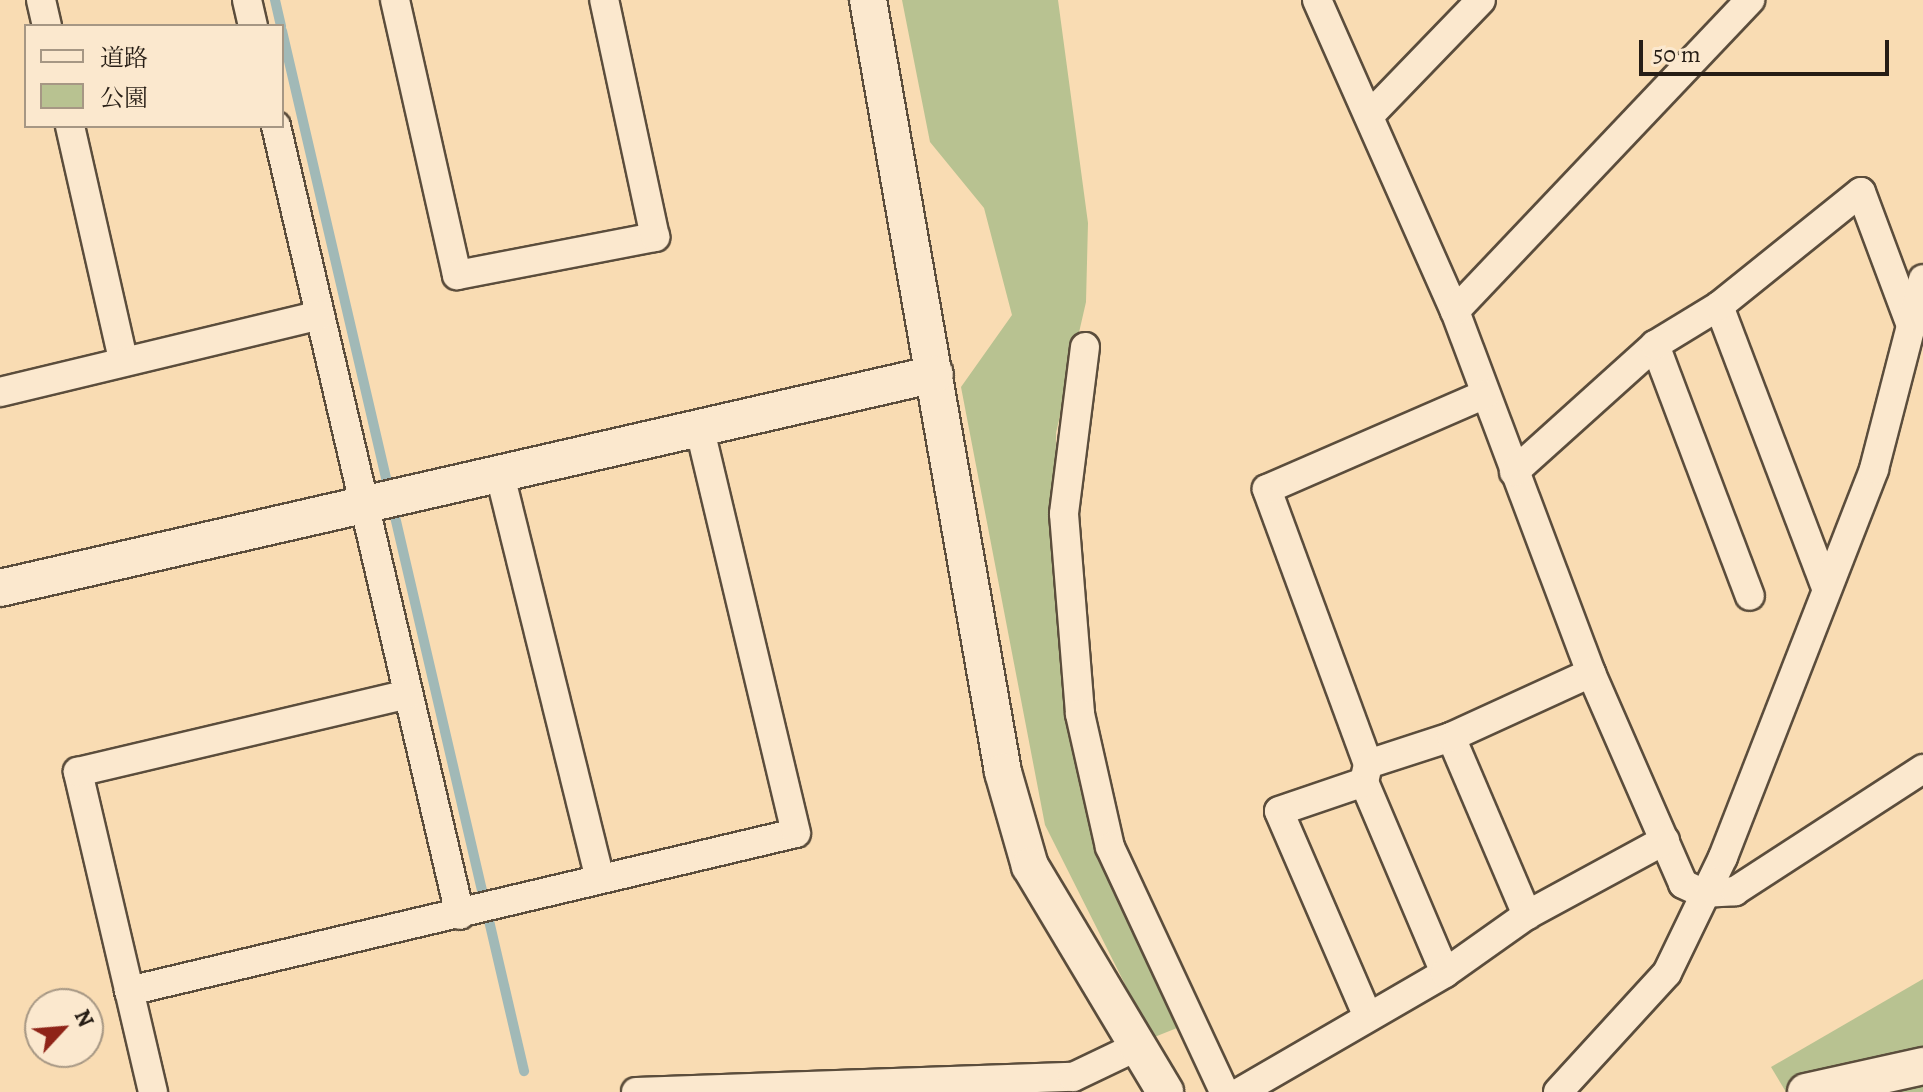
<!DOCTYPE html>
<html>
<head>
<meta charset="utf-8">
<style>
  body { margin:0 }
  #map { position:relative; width:1923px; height:1092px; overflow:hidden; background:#f9dcb3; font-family:Alegreya,"Noto Serif JP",serif }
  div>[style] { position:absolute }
  .green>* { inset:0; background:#b8c291 }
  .stream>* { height:10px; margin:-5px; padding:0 5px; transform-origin:5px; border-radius:5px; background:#a1b9b7 }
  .roads { filter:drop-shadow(2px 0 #5b4d3c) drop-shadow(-2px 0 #5b4d3c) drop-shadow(0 2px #5b4d3c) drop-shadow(0 -2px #5b4d3c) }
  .minor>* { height:28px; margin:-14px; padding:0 14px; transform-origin:14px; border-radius:14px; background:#fbe8ce }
  .tertiary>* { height:36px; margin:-18px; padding:0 18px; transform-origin:18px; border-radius:18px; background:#fbe8ce }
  span { translate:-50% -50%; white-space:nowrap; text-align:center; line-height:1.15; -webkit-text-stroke:6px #fbe8ce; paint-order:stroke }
  .legend { position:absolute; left:24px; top:24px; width:260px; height:104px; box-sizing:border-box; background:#fbe8ce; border:2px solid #a69784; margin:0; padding:10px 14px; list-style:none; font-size:24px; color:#261d15 }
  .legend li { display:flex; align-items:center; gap:16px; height:40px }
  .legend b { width:40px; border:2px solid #a69784 }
  .north { position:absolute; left:24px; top:988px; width:80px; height:80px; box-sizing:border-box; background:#fbe8ce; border:2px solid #a69784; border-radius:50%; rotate:64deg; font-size:22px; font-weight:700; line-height:32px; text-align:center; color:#261d15 }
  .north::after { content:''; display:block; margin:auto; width:28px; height:36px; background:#8f2418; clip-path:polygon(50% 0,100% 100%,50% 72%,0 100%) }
  .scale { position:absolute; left:1639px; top:40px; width:250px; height:36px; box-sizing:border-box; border:4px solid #261d15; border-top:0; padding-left:10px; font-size:24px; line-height:28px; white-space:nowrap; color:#261d15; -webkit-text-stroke:6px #fbe8ce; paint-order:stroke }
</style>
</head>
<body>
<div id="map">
  <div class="green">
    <i style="clip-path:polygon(902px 0,1058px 0,1088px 223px,1086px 302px,1056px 433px,1055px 602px,1080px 789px,1177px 1028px,1152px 1038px,1045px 825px,961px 387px,1012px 315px,984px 208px,930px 142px)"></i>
    <i style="clip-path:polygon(1923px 979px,1923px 1092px,1786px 1092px,1771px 1067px)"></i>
  </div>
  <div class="stream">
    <i style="left:275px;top:0;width:27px;rotate:77deg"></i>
    <i style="left:282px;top:31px;width:1068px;rotate:76.9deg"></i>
  </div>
  <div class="roads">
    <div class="minor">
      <i style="left:41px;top:0;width:27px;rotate:77deg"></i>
      <i style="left:247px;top:0;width:27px;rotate:77deg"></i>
      <i style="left:395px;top:0;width:282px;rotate:77.3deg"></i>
      <i style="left:457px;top:275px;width:202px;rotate:-10.9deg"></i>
      <i style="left:655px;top:237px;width:242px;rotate:-102.1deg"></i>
      <i style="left:1317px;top:0;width:340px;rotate:66.1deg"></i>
      <i style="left:1455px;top:311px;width:387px;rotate:69.4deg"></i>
      <i style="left:1591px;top:673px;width:230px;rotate:66.4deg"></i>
      <i style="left:1683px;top:884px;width:21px;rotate:25deg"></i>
      <i style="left:1702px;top:893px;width:33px;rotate:-3deg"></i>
      <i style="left:1735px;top:891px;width:224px;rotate:-33deg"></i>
      <i style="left:1369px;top:116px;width:161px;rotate:-46deg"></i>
      <i style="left:70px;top:126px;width:240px;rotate:77.2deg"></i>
      <i style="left:276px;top:126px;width:810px;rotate:76.87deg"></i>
      <i style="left:1719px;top:306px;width:302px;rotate:69.2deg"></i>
      <i style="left:1455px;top:311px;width:429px;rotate:-46.5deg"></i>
      <i style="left:1655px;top:345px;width:268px;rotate:69.3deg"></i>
      <i style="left:1085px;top:347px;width:168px;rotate:97.2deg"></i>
      <i style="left:1064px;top:514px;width:201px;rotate:85.4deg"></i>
      <i style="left:1080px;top:714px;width:136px;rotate:77.3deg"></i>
      <i style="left:1110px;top:847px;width:270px;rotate:65deg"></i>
      <i style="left:0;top:392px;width:329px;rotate:-13.5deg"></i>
      <i style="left:499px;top:471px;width:419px;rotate:76.1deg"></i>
      <i style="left:1514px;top:472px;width:190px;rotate:-42deg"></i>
      <i style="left:1655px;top:345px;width:75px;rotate:-31.4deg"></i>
      <i style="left:1719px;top:306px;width:182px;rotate:-38.8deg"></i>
      <i style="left:1861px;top:192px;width:140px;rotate:69.5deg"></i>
      <i style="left:1451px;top:737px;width:194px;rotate:66.9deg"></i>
      <i style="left:1368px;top:764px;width:293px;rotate:-110.2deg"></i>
      <i style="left:1267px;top:489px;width:238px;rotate:-23.5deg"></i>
      <i style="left:1364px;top:782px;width:207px;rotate:67deg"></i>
      <i style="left:129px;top:991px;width:685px;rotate:-13.33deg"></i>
      <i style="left:796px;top:833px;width:418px;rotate:-103.4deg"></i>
      <i style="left:1368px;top:1017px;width:224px;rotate:-113.4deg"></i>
      <i style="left:1279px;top:811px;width:90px;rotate:-18.8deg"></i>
      <i style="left:1364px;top:782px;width:18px;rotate:-77deg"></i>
      <i style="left:1368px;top:764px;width:87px;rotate:-18deg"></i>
      <i style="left:1451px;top:737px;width:154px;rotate:-24.6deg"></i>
      <i style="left:153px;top:1092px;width:329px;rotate:-103.2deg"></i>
      <i style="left:78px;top:772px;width:339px;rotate:-13.3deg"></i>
      <i style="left:636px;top:1092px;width:437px;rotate:-2deg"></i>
      <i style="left:1073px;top:1077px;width:70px;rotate:-25.5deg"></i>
      <i style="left:1240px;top:1092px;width:237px;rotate:-30.1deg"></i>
      <i style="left:1445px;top:973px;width:100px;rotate:-35.3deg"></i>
      <i style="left:1527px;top:915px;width:157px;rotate:-28.5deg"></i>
      <i style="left:1558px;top:1092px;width:161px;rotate:-47.5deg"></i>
      <i style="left:1667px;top:973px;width:129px;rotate:-64.2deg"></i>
      <i style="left:1723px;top:857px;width:416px;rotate:-68.7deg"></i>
      <i style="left:1874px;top:469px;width:196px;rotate:-75.5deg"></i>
    </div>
    <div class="tertiary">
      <i style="left:868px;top:0;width:784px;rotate:80.08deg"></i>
      <i style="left:1003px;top:772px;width:98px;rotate:74deg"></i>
      <i style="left:1030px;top:866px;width:263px;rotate:59.1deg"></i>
      <i style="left:0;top:588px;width:959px;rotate:-12.89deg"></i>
      <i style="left:1806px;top:1092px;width:120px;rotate:-12.5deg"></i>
    </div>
  </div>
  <ul class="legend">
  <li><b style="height:10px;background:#fbe8ce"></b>道路</li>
  <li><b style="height:22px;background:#b8c291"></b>公園</li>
  </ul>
  <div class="north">N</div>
  <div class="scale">50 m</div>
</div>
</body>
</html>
